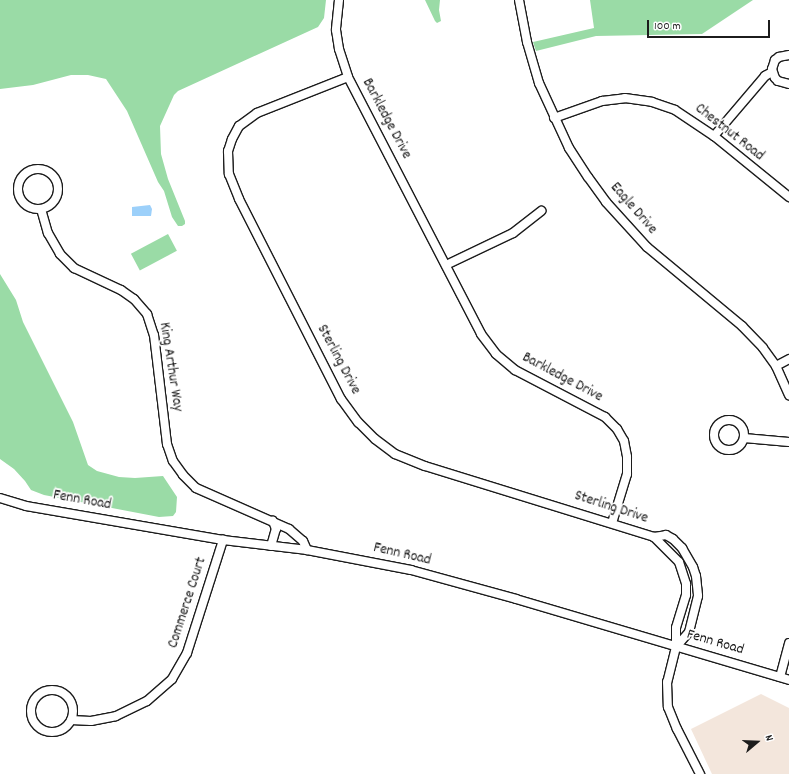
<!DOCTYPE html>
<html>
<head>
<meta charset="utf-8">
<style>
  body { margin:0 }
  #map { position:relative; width:789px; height:774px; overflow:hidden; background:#fff; font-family:Dekko,sans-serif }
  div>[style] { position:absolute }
  .built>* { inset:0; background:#f3e6dc }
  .green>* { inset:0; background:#9adba6; transform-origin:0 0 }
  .water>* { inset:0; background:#9cd0fa }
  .roads { filter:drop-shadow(1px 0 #1c1c1c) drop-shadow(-1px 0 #1c1c1c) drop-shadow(0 1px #1c1c1c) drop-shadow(0 -1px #1c1c1c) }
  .minor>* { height:8px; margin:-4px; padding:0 4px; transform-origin:4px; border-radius:4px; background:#fff }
  .minor>.ring { margin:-4px; padding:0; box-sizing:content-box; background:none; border:8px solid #fff; border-radius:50% }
  span { translate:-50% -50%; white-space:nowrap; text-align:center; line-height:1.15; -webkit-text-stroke:3.5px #fff; paint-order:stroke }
  .street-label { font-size:15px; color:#1c1c1c }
  .north { position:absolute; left:737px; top:722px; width:40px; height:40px; -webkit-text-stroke:3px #fff; paint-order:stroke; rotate:71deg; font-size:11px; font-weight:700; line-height:16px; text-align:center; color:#1c1c1c }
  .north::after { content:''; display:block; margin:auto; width:14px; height:18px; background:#1c1c1c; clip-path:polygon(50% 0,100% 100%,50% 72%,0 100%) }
  .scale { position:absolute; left:647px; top:20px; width:123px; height:18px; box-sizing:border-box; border:2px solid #1c1c1c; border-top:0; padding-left:5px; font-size:12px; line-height:14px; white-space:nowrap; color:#1c1c1c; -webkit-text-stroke:3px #fff; paint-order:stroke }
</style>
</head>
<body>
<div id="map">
  <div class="built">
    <i style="clip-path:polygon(761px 694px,789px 708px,789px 774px,712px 774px,691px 729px)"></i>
  </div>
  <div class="green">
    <i style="clip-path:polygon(0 0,326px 0,324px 18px,318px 27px,178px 91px,174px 95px,160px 126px,161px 154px,168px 179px,185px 221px,185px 224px,182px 226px,178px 226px,172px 217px,164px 191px,158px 182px,127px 111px,106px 79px,88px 75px,71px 75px,33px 85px,0 89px)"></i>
    <i style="clip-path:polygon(425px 0,440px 0,439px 10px,441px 21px,437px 23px,435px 21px)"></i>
    <i style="clip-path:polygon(590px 0,753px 0,702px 34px,596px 36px,536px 51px,533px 42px,594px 28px)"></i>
    <i style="left:168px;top:234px;width:19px;height:42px;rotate:62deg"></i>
    <i style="clip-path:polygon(0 274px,16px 300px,23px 322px,73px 422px,88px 465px,97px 471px,119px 477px,135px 478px,163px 476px,177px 497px,176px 512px,173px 516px,159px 517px,44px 495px,31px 490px,25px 481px,14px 469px,0 459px)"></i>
  </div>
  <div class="water">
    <i style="clip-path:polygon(150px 205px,152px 209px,151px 216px,132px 216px,132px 207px)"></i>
  </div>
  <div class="roads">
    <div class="minor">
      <i style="left:339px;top:0;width:30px;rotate:96deg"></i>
      <i style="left:336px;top:30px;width:19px;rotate:81deg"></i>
      <i style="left:339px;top:49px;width:29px;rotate:72deg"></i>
      <i style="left:348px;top:77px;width:289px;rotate:62.6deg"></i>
      <i style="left:481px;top:334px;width:25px;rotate:53deg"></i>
      <i style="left:496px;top:354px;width:25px;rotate:40deg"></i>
      <i style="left:515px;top:370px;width:102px;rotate:27.6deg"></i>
      <i style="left:605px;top:417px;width:17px;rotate:45deg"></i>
      <i style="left:617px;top:429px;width:14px;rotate:60deg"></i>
      <i style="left:624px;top:441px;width:16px;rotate:79deg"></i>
      <i style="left:627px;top:457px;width:17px;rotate:90deg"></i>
      <i style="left:627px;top:474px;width:51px;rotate:107deg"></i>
      <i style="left:519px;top:0;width:43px;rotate:79.2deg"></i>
      <i style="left:527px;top:42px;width:43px;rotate:73.7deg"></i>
      <i style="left:539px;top:83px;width:72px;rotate:65.2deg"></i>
      <i style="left:569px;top:148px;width:35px;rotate:57deg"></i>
      <i style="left:588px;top:177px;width:31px;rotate:54deg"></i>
      <i style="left:606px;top:202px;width:61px;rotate:47.7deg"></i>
      <i style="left:647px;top:247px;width:124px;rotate:39.7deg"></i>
      <i style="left:742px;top:326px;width:30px;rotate:46deg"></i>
      <i style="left:763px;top:348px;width:22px;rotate:54deg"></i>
      <i style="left:776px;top:366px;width:32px;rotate:66deg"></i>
      <i style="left:789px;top:55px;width:10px;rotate:169deg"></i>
      <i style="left:779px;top:57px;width:5px;rotate:143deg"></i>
      <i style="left:775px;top:60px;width:9px;rotate:108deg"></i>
      <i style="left:772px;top:69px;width:9px;rotate:72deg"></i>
      <i style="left:775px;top:78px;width:4px;rotate:45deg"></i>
      <i style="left:778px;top:81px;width:11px;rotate:15deg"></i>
      <i style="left:348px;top:77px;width:98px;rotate:158.4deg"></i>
      <i style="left:257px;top:113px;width:22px;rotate:144deg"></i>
      <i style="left:239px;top:126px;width:15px;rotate:118deg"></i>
      <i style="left:232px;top:139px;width:13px;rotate:108deg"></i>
      <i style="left:228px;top:151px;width:23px;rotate:88deg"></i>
      <i style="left:229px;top:174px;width:27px;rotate:68deg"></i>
      <i style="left:239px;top:199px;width:225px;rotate:63deg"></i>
      <i style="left:341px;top:399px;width:29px;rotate:54deg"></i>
      <i style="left:358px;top:422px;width:24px;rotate:45deg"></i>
      <i style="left:375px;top:439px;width:25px;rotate:37deg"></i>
      <i style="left:395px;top:454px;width:32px;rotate:22deg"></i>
      <i style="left:425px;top:466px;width:240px;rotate:17.2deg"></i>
      <i style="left:654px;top:537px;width:12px;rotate:-9deg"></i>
      <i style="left:666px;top:535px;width:8px;rotate:30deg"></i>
      <i style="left:673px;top:539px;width:13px;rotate:45deg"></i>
      <i style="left:682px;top:548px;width:22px;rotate:60deg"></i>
      <i style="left:693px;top:567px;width:9px;rotate:72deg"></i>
      <i style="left:696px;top:576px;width:20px;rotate:84deg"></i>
      <i style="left:698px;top:596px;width:37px;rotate:104deg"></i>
      <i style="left:689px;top:632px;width:20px;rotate:131deg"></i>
      <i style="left:554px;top:118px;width:51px;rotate:-19.5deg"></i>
      <i style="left:602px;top:101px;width:23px;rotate:-7deg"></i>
      <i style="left:625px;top:98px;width:27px;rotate:8deg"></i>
      <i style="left:652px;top:102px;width:24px;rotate:19deg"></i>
      <i style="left:675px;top:110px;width:47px;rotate:33.7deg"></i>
      <i style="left:714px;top:136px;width:97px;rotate:39.1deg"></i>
      <i style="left:714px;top:136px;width:79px;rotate:-49.6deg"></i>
      <i style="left:765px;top:76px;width:8px;rotate:-30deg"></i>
      <i class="ring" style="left:18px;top:169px;width:32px;height:32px"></i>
      <i style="left:41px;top:209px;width:25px;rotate:74deg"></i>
      <i style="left:48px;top:233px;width:24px;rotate:60deg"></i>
      <i style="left:60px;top:254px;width:20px;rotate:45deg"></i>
      <i style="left:74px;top:268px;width:52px;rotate:25.1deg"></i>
      <i style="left:121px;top:290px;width:16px;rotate:35deg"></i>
      <i style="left:134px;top:299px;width:20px;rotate:49deg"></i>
      <i style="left:147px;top:314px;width:22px;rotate:72deg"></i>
      <i style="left:154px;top:335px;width:110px;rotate:83.2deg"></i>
      <i style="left:167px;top:444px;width:18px;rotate:71deg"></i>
      <i style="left:173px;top:461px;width:17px;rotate:54deg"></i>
      <i style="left:183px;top:475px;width:18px;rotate:45deg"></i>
      <i style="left:196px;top:488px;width:102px;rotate:23.8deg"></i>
      <i style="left:289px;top:529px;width:18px;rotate:41deg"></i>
      <i style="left:303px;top:541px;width:10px;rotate:66deg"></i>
      <i style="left:446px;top:265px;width:74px;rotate:-25.5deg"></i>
      <i style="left:513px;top:233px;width:36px;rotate:-38deg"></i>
      <i style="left:776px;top:366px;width:15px;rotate:-28deg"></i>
      <i class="ring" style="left:714px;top:420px;width:22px;height:22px"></i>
      <i style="left:744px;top:438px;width:45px;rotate:5.1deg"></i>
      <i style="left:0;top:498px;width:27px;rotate:17deg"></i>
      <i style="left:26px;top:506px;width:200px;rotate:9.8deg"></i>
      <i style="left:223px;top:540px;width:85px;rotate:6.8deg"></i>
      <i style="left:307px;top:550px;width:106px;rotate:10.9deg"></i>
      <i style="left:411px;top:570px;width:109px;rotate:15.4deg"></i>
      <i style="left:516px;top:599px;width:285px;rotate:16.5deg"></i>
      <i style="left:654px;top:537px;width:35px;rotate:45deg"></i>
      <i style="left:679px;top:562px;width:23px;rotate:72deg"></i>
      <i style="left:686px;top:584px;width:11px;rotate:90deg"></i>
      <i style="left:686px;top:595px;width:34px;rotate:107deg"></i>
      <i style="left:676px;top:628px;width:19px;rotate:90deg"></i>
      <i style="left:676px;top:647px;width:36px;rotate:104deg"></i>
      <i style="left:667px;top:682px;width:25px;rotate:88deg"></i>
      <i style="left:668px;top:707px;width:24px;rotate:68deg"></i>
      <i style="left:677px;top:729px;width:51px;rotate:62.9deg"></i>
      <i style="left:271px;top:546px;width:18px;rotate:-74deg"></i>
      <i style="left:276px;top:529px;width:9px;rotate:-111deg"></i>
      <i style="left:780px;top:677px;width:35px;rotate:-75deg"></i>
      <i class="ring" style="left:31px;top:690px;width:34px;height:34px"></i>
      <i style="left:71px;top:720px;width:20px;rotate:3deg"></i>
      <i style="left:91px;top:721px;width:25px;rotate:-11deg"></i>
      <i style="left:116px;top:716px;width:34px;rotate:-26deg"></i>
      <i style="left:147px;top:701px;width:33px;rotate:-41deg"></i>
      <i style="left:172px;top:679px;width:30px;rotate:-60deg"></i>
      <i style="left:187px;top:653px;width:119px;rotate:-72.3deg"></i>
    </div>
  </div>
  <div class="street-label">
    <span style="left:386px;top:119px;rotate:62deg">Barkledge Drive</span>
    <span style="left:729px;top:133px;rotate:38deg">Chestnut Road</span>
    <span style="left:633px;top:209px;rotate:49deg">Eagle Drive</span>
    <span style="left:338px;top:360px;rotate:62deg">Sterling Drive</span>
    <span style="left:170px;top:367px;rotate:81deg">King Arthur Way</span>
    <span style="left:562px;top:378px;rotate:28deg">Barkledge Drive</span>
    <span style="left:82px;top:501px;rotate:10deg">Fenn Road</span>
    <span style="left:611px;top:508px;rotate:18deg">Sterling Drive</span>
    <span style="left:402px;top:555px;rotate:13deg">Fenn Road</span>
    <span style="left:188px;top:603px;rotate:-72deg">Commerce Court</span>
    <span style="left:715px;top:643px;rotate:16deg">Fenn Road</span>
  </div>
  <div class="north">N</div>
  <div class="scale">100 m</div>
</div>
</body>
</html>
